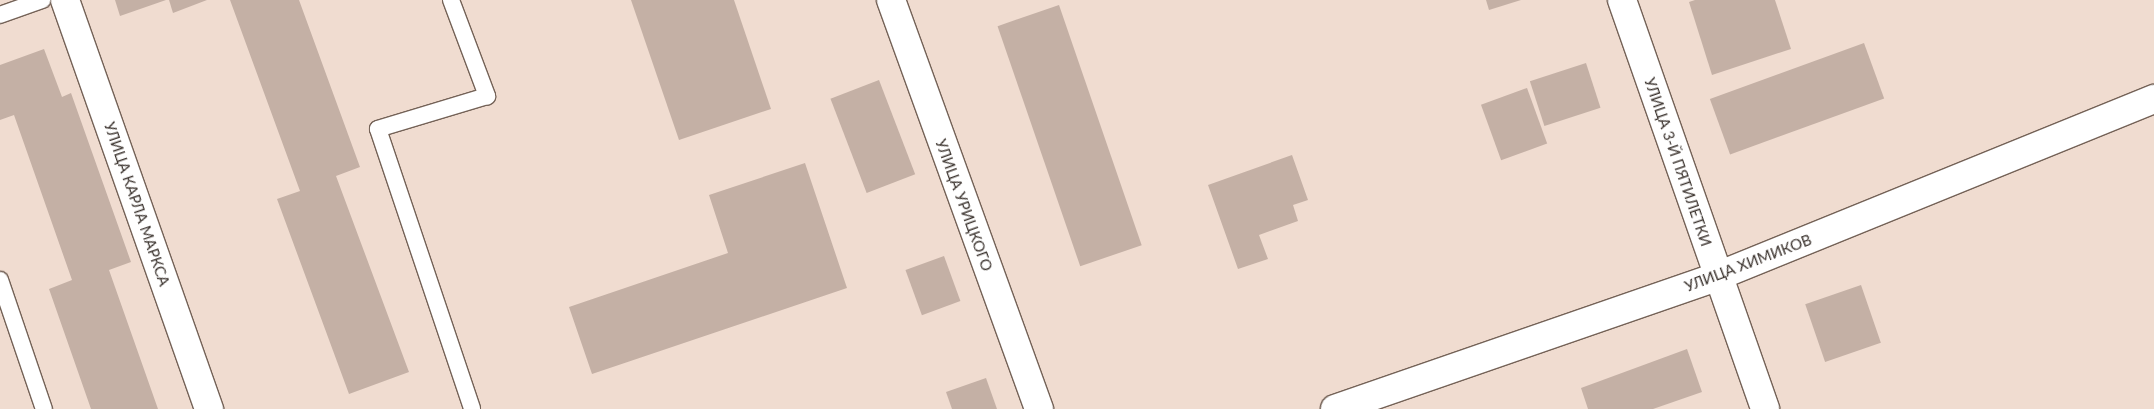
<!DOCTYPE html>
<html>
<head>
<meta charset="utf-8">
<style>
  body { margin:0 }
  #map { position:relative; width:2154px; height:409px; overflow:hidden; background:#f0dcd0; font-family:Lato,sans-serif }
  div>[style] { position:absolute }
  .building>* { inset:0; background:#c4b0a5; transform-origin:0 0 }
  .roads { filter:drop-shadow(1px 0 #746257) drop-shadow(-1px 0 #746257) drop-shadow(0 1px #746257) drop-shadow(0 -1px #746257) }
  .service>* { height:16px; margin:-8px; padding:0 8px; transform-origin:8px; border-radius:8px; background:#fff }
  .minor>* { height:28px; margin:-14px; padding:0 14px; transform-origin:14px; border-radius:14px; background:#fff }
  span { translate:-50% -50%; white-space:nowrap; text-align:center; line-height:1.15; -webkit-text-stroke:4.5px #fff; paint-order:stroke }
  .street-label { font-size:15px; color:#3b332e }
</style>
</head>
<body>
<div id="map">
  <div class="building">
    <i style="clip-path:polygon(115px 0,166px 0,120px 16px)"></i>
    <i style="clip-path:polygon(169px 0,207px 0,173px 13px)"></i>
    <i style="clip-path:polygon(230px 0,299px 0,360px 167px,336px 176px,409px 372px,349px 394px,277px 199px,300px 191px)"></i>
    <i style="clip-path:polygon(631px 0,734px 0,771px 109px,679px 140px)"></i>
    <i style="clip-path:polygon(1486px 0,1521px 0,1489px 10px)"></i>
    <i style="clip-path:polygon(1695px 0,1775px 0,1791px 49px,1712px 75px,1689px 2px)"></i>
    <i style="left:1059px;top:5px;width:254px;height:65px;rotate:71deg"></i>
    <i style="left:1864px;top:43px;width:59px;height:164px;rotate:70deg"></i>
    <i style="clip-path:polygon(44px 49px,62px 97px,71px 93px,131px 262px,109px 270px,158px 409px,91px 409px,49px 289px,72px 280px,14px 115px,0 120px,0 65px)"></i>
    <i style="left:1586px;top:63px;width:47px;height:59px;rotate:72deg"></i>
    <i style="left:879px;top:80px;width:101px;height:52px;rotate:69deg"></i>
    <i style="left:1527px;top:88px;width:59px;height:49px;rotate:70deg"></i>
    <i style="clip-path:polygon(1292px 155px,1308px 200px,1293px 205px,1298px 221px,1259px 235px,1268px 259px,1238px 269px,1208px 185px)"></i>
    <i style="clip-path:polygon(805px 163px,847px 288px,592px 374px,569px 307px,728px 253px,709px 195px)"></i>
    <i style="left:944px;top:256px;width:48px;height:41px;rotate:70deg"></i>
    <i style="left:1861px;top:285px;width:61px;height:59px;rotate:71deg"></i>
    <i style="clip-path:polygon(1687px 349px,1702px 392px,1653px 409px,1588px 409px,1581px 388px)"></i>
    <i style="clip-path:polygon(986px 378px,997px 409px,952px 409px,946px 392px)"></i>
  </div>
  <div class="roads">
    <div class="service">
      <i style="left:451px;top:0;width:103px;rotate:69.4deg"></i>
      <i style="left:487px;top:96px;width:114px;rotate:163.2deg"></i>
      <i style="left:378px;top:129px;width:295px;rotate:71.4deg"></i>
      <i style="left:0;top:15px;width:45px;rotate:-19.7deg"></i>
      <i style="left:0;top:280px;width:136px;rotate:71.2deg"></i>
    </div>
    <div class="minor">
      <i style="left:65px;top:0;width:434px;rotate:70.6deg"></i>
      <i style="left:891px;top:0;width:435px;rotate:70.1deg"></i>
      <i style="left:1622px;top:0;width:433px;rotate:70.7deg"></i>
      <i style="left:1335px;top:409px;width:405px;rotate:-19.1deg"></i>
      <i style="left:1718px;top:276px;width:471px;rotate:-22.1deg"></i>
    </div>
  </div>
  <div class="street-label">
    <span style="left:1678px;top:162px;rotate:71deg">УЛИЦА 3-Й ПЯТИЛЕТКИ</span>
    <span style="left:137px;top:204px;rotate:71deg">УЛИЦА КАРЛА МАРКСА</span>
    <span style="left:964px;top:205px;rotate:70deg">УЛИЦА УРИЦКОГО</span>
    <span style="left:1748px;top:263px;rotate:-21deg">УЛИЦА ХИМИКОВ</span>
  </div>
</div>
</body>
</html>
